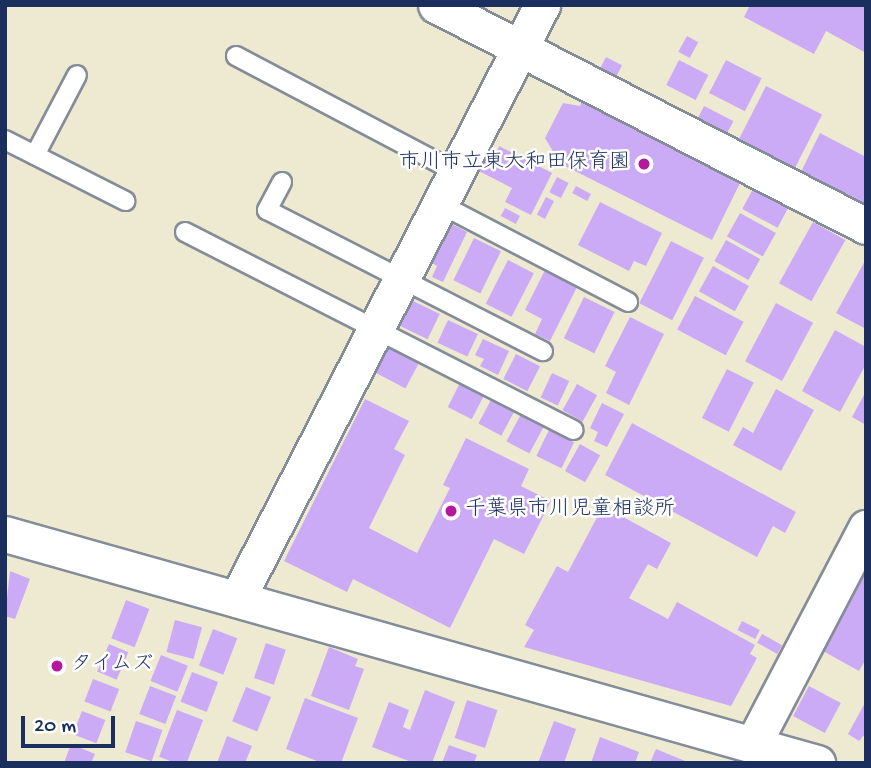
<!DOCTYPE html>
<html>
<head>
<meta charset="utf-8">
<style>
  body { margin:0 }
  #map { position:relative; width:871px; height:768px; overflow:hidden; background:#eeead1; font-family:"Gochi Hand","Klee One",sans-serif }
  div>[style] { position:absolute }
  .building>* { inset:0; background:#cbabf6; transform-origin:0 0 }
  .roads { filter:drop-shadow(2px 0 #848c98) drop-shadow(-2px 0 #848c98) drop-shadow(0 2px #848c98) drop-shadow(0 -2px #848c98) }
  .service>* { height:18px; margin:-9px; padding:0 9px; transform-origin:9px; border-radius:9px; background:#fff }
  .minor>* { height:35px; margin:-17.5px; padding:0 17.5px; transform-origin:17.5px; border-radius:17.5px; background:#fff }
  .dots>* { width:19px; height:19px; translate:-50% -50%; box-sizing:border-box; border:4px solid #fff; border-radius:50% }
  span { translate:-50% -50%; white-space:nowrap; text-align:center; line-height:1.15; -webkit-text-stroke:5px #fff; paint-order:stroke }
  .poi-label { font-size:21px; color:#1b2f5e }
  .right { translate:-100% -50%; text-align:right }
  .left { translate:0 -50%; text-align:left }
  .frame { position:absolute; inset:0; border:7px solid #1b2f5e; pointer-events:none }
  .scale { position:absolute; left:21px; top:716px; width:94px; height:32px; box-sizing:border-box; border:4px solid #1b2f5e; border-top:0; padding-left:9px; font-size:21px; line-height:24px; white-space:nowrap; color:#1b2f5e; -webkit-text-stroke:5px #fff; paint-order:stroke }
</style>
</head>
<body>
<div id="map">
  <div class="building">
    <i style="clip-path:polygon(750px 5px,866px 5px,866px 53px,826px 31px,814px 54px,744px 17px)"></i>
    <i style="left:687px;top:36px;width:13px;height:18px;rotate:29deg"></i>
    <i style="left:606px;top:57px;width:18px;height:13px;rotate:27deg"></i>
    <i style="left:679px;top:60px;width:33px;height:28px;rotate:27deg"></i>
    <i style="left:726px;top:60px;width:40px;height:37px;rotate:27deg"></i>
    <i style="left:766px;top:86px;width:63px;height:64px;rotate:27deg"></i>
    <i style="clip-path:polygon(583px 98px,742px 179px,712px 240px,551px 159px,554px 153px,545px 138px,563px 103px,580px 106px)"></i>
    <i style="left:704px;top:106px;width:33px;height:19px;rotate:27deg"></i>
    <i style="clip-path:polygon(820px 133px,866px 157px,866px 208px,800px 174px)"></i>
    <i style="clip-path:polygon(486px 146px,497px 152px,499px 146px,552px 173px,531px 215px,505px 202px,512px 188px,475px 169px)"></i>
    <i style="left:557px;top:177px;width:13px;height:17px;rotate:27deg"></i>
    <i style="left:576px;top:186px;width:17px;height:8px;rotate:28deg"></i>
    <i style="left:754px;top:187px;width:40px;height:25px;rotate:28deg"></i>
    <i style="left:546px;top:197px;width:9px;height:20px;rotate:27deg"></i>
    <i style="clip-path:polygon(600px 202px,662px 233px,646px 266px,634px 261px,629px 271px,578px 245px)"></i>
    <i style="left:505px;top:208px;width:17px;height:9px;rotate:28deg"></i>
    <i style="left:740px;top:213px;width:41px;height:27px;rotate:29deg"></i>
    <i style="clip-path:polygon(448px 222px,467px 232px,443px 282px,432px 277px,437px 266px,423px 258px)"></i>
    <i style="left:813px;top:222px;width:37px;height:70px;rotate:29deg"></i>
    <i style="left:474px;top:238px;width:30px;height:47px;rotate:26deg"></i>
    <i style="left:726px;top:240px;width:39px;height:24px;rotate:29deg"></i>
    <i style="left:671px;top:241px;width:37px;height:70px;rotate:27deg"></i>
    <i style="clip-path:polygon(866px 259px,866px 329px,836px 313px)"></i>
    <i style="left:508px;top:260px;width:29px;height:49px;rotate:27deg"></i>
    <i style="left:713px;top:266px;width:41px;height:29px;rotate:29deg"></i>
    <i style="clip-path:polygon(546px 268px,578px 285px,550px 341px,535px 334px,542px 319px,525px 310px)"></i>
    <i style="left:695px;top:296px;width:55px;height:38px;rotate:28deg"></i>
    <i style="left:584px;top:297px;width:34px;height:46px;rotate:26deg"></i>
    <i style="left:411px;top:300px;width:32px;height:28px;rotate:26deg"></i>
    <i style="left:776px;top:303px;width:42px;height:66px;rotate:28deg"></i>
    <i style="clip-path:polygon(630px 317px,664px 334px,629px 405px,606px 393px,616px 372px,605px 366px)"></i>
    <i style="left:448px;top:320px;width:33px;height:25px;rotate:25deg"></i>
    <i style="clip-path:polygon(835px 330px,866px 347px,866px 364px,840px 412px,802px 391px)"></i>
    <i style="clip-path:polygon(483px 339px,509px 351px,498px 375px,480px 366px,484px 359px,475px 355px)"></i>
    <i style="left:385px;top:346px;width:38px;height:28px;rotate:28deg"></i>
    <i style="left:516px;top:354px;width:27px;height:28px;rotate:27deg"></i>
    <i style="left:727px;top:369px;width:30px;height:55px;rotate:27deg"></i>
    <i style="left:552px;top:373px;width:19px;height:27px;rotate:25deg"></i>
    <i style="left:460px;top:383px;width:27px;height:27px;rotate:27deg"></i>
    <i style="left:577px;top:384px;width:23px;height:30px;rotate:29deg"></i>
    <i style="clip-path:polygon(776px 389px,814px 410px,781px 471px,733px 445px,743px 427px,753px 433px)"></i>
    <i style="clip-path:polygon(866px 391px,866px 425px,852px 417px)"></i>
    <i style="left:492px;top:398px;width:26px;height:29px;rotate:28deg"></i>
    <i style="clip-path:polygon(365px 399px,409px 421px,394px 449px,405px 455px,369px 528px,417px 553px,450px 488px,443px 485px,466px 438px,529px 469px,521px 486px,551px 501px,524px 554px,494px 539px,450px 628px,353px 579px,347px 592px,284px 561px)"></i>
    <i style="clip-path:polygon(602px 403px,624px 414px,607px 447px,594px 441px,598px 432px,590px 428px)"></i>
    <i style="left:521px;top:414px;width:26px;height:31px;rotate:28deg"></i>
    <i style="clip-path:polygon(632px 423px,796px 512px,785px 533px,773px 526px,757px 557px,605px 475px)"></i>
    <i style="left:549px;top:430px;width:28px;height:29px;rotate:26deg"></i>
    <i style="left:580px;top:444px;width:23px;height:31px;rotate:29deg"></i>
    <i style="clip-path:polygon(603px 506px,671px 543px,657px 569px,648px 564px,629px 598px,668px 619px,677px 602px,755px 645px,750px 654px,757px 658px,731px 706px,524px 647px,534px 630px,525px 625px,557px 566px,568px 572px)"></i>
    <i style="clip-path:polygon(866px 567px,866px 659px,859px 671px,821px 650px)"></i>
    <i style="clip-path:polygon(10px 571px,30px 579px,15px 619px,5px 616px)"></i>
    <i style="left:126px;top:600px;width:25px;height:41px;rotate:21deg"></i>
    <i style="left:175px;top:620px;width:28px;height:33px;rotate:15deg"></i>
    <i style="left:742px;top:621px;width:20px;height:10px;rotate:27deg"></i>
    <i style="left:213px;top:629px;width:26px;height:39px;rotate:21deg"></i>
    <i style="left:762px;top:634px;width:23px;height:10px;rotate:29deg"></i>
    <i style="left:266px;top:643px;width:21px;height:37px;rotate:19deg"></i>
    <i style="left:109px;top:644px;width:21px;height:30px;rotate:23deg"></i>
    <i style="clip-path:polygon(329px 647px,358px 659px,355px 666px,364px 669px,349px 710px,311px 696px)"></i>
    <i style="left:161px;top:655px;width:29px;height:28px;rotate:22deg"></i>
    <i style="left:192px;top:672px;width:28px;height:32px;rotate:21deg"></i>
    <i style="left:93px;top:679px;width:28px;height:24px;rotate:21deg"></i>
    <i style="left:150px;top:686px;width:28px;height:30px;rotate:21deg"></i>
    <i style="left:809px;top:686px;width:36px;height:34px;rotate:28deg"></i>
    <i style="left:246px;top:687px;width:27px;height:37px;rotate:22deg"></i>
    <i style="clip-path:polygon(425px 690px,455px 702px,432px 763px,414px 763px,372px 747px,389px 702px,409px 710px,403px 727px,410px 730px)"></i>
    <i style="clip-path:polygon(305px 698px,358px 718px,341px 763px,322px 763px,286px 749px)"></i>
    <i style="left:467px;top:700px;width:32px;height:40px;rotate:18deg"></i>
    <i style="clip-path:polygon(866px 701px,866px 733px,859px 741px,848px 734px)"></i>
    <i style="left:177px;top:710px;width:28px;height:50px;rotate:21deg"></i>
    <i style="left:82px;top:711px;width:25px;height:25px;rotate:21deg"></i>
    <i style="left:136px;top:721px;width:28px;height:33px;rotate:19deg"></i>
    <i style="clip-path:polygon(554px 721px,576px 729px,564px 763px,538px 763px)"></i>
    <i style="clip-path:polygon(227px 736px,252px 746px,245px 763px,217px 763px)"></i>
    <i style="clip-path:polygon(600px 737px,639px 752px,635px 763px,591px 763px)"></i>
    <i style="clip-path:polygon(71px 744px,95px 754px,91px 763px,64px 763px)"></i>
    <i style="clip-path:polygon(449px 745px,477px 755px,474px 763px,442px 763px)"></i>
    <i style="clip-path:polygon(656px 749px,690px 763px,650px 763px)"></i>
  </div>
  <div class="roads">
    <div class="service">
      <i style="left:236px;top:56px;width:249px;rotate:27.8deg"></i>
      <i style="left:5px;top:140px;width:135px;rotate:26.9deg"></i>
      <i style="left:35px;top:155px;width:90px;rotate:-62.3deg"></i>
      <i style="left:282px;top:182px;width:32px;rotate:118deg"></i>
      <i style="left:267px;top:210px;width:310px;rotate:27.1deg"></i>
      <i style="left:440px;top:204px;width:212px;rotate:27.5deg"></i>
      <i style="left:185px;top:232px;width:436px;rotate:27deg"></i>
    </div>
    <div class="minor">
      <i style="left:436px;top:5px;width:483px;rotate:27.2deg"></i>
      <i style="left:5px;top:534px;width:844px;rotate:15.75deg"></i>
      <i style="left:237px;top:599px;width:668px;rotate:-62.82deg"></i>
      <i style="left:753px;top:744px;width:244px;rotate:-62.4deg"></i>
    </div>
  </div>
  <div class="dots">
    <i style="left:644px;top:164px;background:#b5179e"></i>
    <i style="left:451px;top:511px;background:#b5179e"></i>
    <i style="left:57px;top:666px;background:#b5179e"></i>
  </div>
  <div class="poi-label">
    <span class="right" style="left:630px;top:164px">市川市立東大和田保育園</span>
    <span class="left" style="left:465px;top:511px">千葉県市川児童相談所</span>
    <span class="left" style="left:71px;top:666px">タイムズ</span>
  </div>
  <div class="frame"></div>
  <div class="scale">20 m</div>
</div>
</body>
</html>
